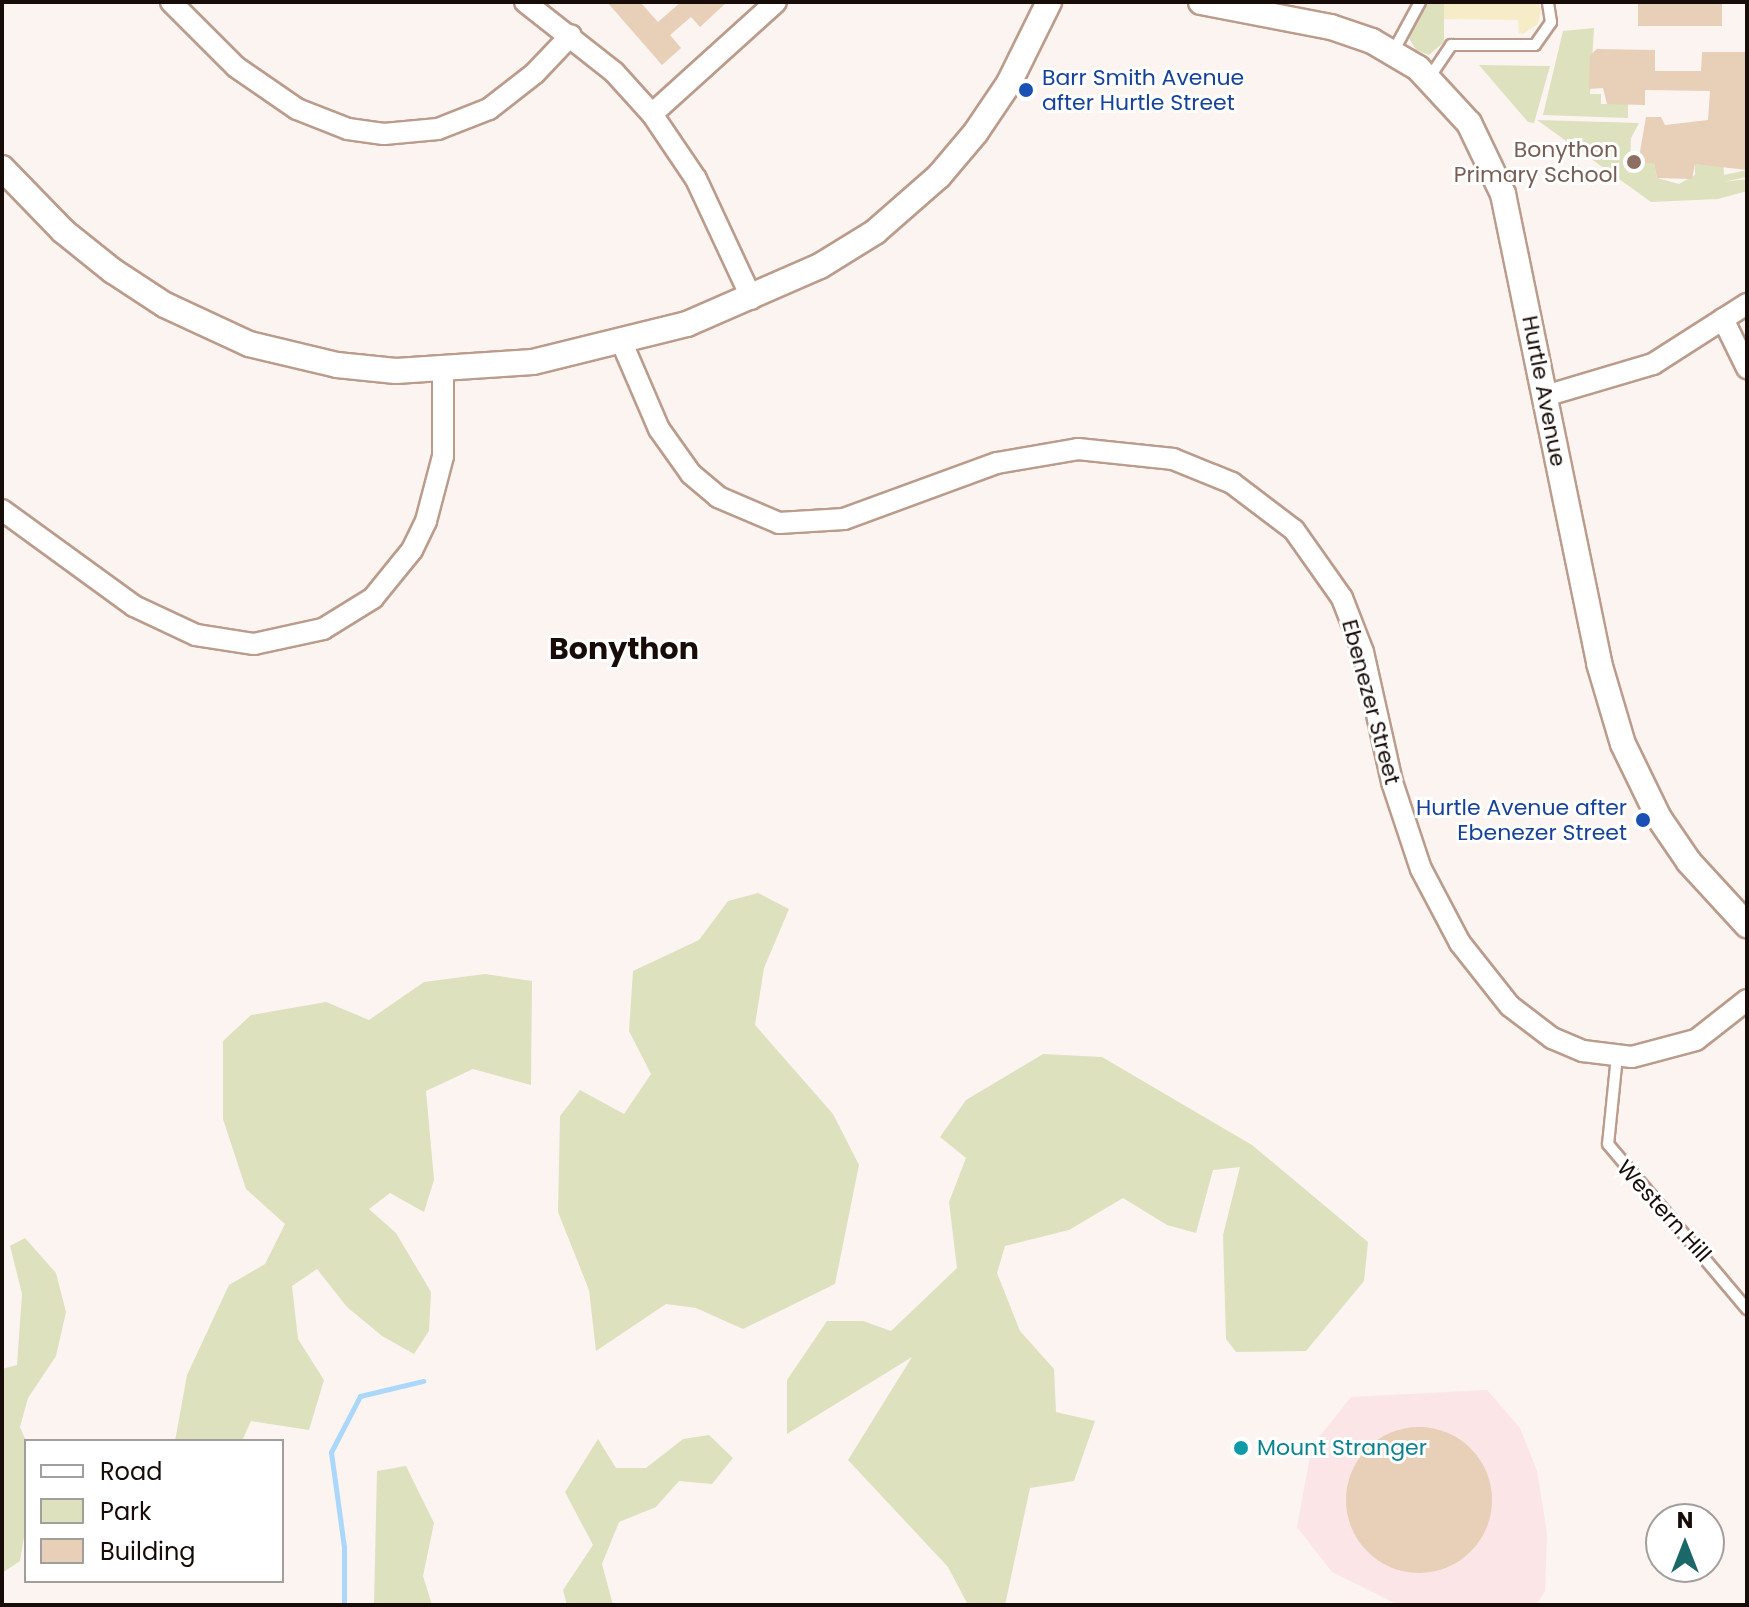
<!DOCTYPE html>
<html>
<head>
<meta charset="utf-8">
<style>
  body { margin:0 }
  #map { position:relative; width:1749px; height:1607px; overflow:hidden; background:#fbf4f1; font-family:Poppins,sans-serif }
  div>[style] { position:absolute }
  .industrial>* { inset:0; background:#fbe5e7 }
  .green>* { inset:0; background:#dde1be }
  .sand>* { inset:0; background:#f6ecc7 }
  .stream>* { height:5px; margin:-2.5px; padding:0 2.5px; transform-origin:2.5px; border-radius:2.5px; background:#abd7fb }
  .building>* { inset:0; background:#e8cfb7; transform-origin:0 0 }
  .round { border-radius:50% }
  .roads { filter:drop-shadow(2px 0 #bb9c8c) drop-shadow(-2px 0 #bb9c8c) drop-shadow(0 2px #bb9c8c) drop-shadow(0 -2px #bb9c8c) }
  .service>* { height:10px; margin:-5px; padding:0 5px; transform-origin:5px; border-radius:5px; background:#fff }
  .minor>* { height:20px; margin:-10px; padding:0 10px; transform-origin:10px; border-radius:10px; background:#fff }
  .tertiary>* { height:24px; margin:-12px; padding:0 12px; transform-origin:12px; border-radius:12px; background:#fff }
  .dots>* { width:22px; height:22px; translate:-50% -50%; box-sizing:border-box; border:4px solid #fff; border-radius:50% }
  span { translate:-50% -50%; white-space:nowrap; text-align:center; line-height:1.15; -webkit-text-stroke:6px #fff; paint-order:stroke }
  .transit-label { font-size:22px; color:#164399 }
  .left { translate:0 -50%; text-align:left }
  .right { translate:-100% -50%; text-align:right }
  .education-label { font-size:22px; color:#785e54 }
  .street-label { font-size:22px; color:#170c07 }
  .culture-label { font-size:22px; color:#0d838f }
  .district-label { font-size:30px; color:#170c07; font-weight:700 }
  .frame { position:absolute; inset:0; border:4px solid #170c07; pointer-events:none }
  .legend { position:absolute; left:24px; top:1439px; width:260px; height:144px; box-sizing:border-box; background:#fff; border:2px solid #a29e9c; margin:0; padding:10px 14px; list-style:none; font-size:24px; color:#170c07 }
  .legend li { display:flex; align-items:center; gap:16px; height:40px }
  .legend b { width:40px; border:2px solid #a29e9c }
  .north { position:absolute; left:1645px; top:1503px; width:80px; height:80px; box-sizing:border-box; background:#fff; border:2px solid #a29e9c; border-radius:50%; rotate:0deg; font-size:22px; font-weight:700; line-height:32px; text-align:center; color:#170c07 }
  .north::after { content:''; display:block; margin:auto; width:28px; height:36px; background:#1a6867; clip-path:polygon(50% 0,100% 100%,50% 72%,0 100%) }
</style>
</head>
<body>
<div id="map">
  <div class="industrial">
    <i style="clip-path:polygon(1487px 1390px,1520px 1428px,1537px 1471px,1547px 1533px,1545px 1591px,1536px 1605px,1399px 1605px,1332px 1572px,1297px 1527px,1312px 1446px,1351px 1397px)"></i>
  </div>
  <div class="green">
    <i style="clip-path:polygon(1427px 2px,1444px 2px,1444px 42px,1429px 55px,1416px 50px,1409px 38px)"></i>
    <i style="clip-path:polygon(1594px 28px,1590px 94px,1601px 94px,1601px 104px,1628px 104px,1628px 118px,1543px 115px,1563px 31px)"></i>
    <i style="clip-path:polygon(1479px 65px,1550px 66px,1534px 123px,1528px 122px)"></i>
    <i style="clip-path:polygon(1537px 120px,1639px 123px,1631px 138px,1630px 163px,1654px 163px,1657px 178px,1679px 184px,1695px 175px,1695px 164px,1711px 165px,1723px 153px,1724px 175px,1747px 170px,1747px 177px,1723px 182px,1747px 179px,1747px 191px,1718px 199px,1651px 202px)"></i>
    <i style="clip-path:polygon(758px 893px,789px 909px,764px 968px,755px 1025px,833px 1114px,859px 1165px,835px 1284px,743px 1329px,696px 1308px,666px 1304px,596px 1351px,589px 1290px,558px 1212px,560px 1116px,580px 1090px,624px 1114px,651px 1074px,629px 1031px,633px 971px,699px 940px,728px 901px)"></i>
    <i style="clip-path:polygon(485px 974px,532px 981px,531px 1085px,473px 1069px,426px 1091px,434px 1180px,424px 1212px,390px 1193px,369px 1209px,396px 1233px,431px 1292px,429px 1331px,414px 1354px,382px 1336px,347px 1307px,317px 1269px,292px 1286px,298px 1339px,324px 1380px,309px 1430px,251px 1421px,242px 1441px,175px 1441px,187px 1375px,229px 1285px,265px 1264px,285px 1224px,246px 1189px,223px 1119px,223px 1041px,251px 1015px,326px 1002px,369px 1020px,424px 982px)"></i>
    <i style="clip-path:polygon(1043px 1054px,1102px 1057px,1252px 1145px,1368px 1242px,1364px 1281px,1306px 1351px,1236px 1352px,1226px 1339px,1223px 1235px,1240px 1167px,1213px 1170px,1196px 1233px,1167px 1225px,1123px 1198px,1069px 1230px,1005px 1246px,997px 1273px,1020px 1331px,1054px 1369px,1056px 1412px,1095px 1421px,1074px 1481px,1030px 1488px,1005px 1605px,968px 1605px,948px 1567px,848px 1460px,912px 1357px,787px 1434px,787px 1380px,827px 1321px,863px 1321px,891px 1331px,957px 1268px,949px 1202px,966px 1158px,940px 1137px,966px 1100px)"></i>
    <i style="clip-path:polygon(25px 1238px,56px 1273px,66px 1312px,56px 1356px,28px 1398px,20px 1427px,26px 1441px,26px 1525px,20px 1561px,2px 1573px,2px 1369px,17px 1365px,22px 1294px,10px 1246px)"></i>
    <i style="clip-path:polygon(709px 1435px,733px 1458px,712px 1484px,679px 1481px,656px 1507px,619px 1522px,602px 1564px,613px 1605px,567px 1605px,563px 1590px,593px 1545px,565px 1492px,598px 1439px,616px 1468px,646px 1468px,683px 1439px)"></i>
    <i style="clip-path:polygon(406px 1466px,434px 1523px,423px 1576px,432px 1605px,374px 1605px,377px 1471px)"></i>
  </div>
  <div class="sand">
    <i style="clip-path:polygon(1520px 2px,1538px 2px,1541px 10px,1538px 24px,1523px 34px,1519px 33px,1518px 20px,1444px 19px,1444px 4px)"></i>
  </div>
  <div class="stream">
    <i style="left:344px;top:1605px;width:58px;rotate:-90deg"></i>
    <i style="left:344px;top:1547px;width:96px;rotate:-97.8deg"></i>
    <i style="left:331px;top:1452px;width:63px;rotate:-62.6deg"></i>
    <i style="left:360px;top:1396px;width:65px;rotate:-13.4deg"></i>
  </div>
  <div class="building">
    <i style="clip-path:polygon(607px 2px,640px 2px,658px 22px,681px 2px,727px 2px,700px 27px,691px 17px,670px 35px,681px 48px,662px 65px)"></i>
    <i style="left:1638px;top:2px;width:84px;height:24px"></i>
    <i style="clip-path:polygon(1597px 49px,1655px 50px,1655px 71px,1701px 71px,1702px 52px,1747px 52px,1747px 170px,1695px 164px,1692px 179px,1657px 178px,1654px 163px,1638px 163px,1646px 117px,1661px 117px,1665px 125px,1708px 120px,1710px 91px,1645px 90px,1645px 105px,1607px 104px,1603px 88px,1589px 89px,1590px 55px)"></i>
    <i class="round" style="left:1346px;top:1427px;width:146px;height:146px"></i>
  </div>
  <div class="roads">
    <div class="service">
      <i style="left:1393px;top:52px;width:57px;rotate:-61.6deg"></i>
      <i style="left:1429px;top:78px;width:40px;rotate:-56deg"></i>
      <i style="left:1451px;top:45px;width:84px"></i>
      <i style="left:1535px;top:45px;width:28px;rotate:-55deg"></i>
      <i style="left:1551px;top:22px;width:20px;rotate:-99deg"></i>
      <i style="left:1617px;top:1056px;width:88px;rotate:95.8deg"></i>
      <i style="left:1608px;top:1144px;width:216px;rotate:49.9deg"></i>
    </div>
    <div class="minor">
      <i style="left:171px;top:2px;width:92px;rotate:45deg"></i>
      <i style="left:236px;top:67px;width:74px;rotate:34.5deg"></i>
      <i style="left:297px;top:109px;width:55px;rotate:21.4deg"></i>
      <i style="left:348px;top:129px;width:36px;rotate:8deg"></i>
      <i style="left:384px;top:134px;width:54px;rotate:-5.3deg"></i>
      <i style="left:438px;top:129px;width:55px;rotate:-21.4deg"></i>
      <i style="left:489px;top:109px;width:58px;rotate:-38deg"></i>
      <i style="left:535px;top:73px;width:52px;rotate:-46.5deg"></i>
      <i style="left:525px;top:2px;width:113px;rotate:38.2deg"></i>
      <i style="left:614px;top:72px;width:57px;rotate:47.9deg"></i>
      <i style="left:652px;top:114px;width:78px;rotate:55.9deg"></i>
      <i style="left:696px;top:179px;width:132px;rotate:65deg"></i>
      <i style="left:652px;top:114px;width:167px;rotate:-42.1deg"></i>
      <i style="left:1723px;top:319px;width:55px;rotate:63.9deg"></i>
      <i style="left:622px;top:343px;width:94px;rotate:66.7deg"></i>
      <i style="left:659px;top:429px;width:55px;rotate:54.6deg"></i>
      <i style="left:691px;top:474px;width:35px;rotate:40deg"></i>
      <i style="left:718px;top:497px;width:66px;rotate:23.1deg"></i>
      <i style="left:779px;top:523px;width:65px;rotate:-3.5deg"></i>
      <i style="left:844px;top:519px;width:163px;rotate:-20.1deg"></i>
      <i style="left:997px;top:463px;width:82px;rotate:-9.8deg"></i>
      <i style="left:1078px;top:449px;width:96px;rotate:6deg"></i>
      <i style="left:1173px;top:459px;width:64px;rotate:22.1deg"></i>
      <i style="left:1232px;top:483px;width:78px;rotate:37.2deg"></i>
      <i style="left:1294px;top:530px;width:83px;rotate:54.8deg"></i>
      <i style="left:1342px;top:598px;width:58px;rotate:68.7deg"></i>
      <i style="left:1363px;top:652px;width:133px;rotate:77.4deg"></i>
      <i style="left:1392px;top:782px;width:92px;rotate:71.6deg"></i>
      <i style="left:1421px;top:869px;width:84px;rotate:62.2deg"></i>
      <i style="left:1460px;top:943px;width:80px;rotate:51.6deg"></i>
      <i style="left:1510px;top:1006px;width:53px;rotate:37.3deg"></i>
      <i style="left:1552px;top:1038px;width:34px;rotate:23deg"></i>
      <i style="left:1583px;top:1051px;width:49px;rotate:7deg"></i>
      <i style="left:1632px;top:1057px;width:66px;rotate:-14.9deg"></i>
      <i style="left:1696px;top:1040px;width:65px;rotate:-38.1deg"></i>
      <i style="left:1545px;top:396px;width:113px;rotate:-16.5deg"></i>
      <i style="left:1653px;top:364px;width:112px;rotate:-32.6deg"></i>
      <i style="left:2px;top:510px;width:163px;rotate:36deg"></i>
      <i style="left:134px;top:606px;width:68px;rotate:25.1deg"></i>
      <i style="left:196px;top:635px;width:59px;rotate:8.8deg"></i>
      <i style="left:254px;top:644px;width:71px;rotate:-12.3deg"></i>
      <i style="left:323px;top:629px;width:59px;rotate:-31.8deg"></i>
      <i style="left:373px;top:598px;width:62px;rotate:-50.9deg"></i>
      <i style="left:412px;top:550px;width:32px;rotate:-64deg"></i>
      <i style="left:426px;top:521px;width:67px;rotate:-75.3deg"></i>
      <i style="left:443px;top:456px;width:86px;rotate:-90deg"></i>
    </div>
    <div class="tertiary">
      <i style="left:1201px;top:2px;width:132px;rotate:10.9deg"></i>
      <i style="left:1331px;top:27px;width:43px;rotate:18.9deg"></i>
      <i style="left:1372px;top:41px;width:53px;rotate:30.4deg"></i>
      <i style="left:1418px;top:68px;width:75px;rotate:47.2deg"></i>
      <i style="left:1469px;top:123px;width:79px;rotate:64.4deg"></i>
      <i style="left:1503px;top:194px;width:479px;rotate:78.4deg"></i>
      <i style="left:1599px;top:663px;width:84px;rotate:73.5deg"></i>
      <i style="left:1623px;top:744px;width:82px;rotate:64.1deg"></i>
      <i style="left:1659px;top:818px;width:53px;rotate:55.7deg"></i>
      <i style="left:1689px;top:862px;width:86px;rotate:47.4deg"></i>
      <i style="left:2px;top:168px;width:88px;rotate:45.9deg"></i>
      <i style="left:63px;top:231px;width:64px;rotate:38.7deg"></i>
      <i style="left:113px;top:271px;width:62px;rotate:33.2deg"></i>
      <i style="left:165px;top:305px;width:93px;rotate:24.9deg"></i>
      <i style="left:249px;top:344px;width:90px;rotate:13.4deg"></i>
      <i style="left:337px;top:365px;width:59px;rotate:5.8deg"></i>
      <i style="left:396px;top:371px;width:137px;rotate:-3.8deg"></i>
      <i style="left:533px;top:362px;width:159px;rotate:-13.9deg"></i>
      <i style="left:687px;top:324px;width:145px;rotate:-23.6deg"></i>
      <i style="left:820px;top:266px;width:65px;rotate:-31.7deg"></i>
      <i style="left:875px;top:232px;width:85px;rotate:-41.2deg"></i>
      <i style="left:939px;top:176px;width:57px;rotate:-49.9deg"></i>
      <i style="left:976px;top:132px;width:59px;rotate:-56deg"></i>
      <i style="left:1009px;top:83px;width:90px;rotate:-63.7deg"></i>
    </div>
  </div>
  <div class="dots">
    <i style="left:1026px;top:90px;background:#1a4fb4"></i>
    <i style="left:1634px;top:162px;background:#8d6e63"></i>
    <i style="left:1643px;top:820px;background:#1a4fb4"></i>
    <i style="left:1241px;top:1448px;background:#0f9aa8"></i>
  </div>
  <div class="transit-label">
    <span class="left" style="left:1042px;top:90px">Barr Smith Avenue<br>after Hurtle Street</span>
    <span class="right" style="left:1627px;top:820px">Hurtle Avenue after<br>Ebenezer Street</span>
  </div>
  <div class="education-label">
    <span class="right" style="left:1618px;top:162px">Bonython<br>Primary School</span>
  </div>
  <div class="street-label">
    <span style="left:1544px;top:391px;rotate:79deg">Hurtle Avenue</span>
    <span style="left:1371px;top:702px;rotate:75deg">Ebenezer Street</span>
    <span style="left:1664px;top:1211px;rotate:48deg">Western Hill</span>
  </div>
  <div class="culture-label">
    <span class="left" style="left:1257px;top:1448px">Mount Stranger</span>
  </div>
  <div class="district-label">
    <span style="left:624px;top:649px">Bonython</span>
  </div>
  <div class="frame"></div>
  <ul class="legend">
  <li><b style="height:10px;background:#fff"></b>Road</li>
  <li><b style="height:22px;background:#dde1be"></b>Park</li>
  <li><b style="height:22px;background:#e8cfb7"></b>Building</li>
  </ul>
  <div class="north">N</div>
</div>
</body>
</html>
